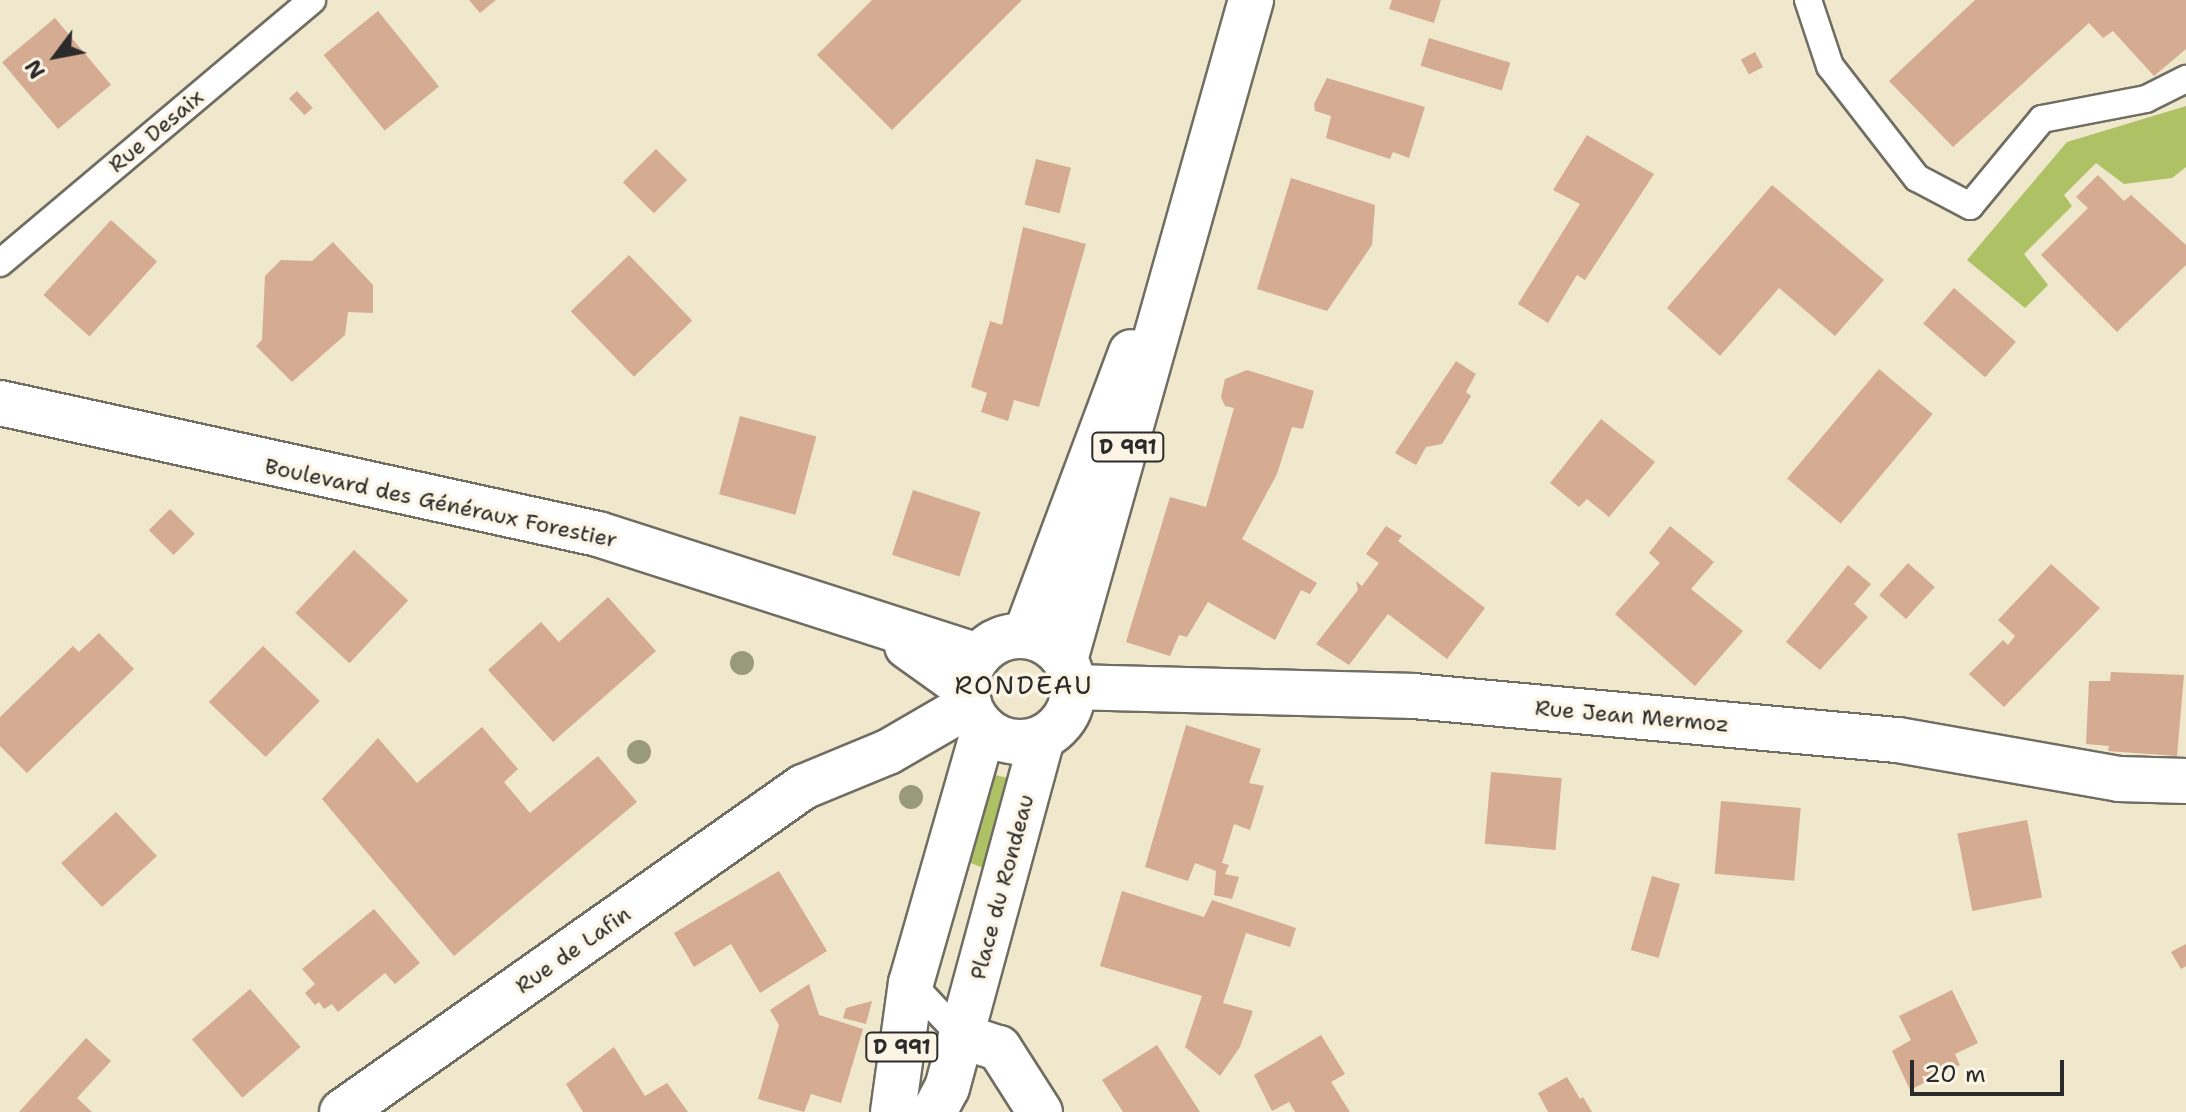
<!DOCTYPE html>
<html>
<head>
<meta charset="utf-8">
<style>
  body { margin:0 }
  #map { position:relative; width:2186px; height:1112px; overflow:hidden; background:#f0e8cc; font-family:"Shantell Sans",sans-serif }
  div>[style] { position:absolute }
  .green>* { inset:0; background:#aec165 }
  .building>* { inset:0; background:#d5ab91; transform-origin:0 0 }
  .roads { filter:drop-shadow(2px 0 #706d63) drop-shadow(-2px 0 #706d63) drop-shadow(0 2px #706d63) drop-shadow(0 -2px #706d63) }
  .lane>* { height:26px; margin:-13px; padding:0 13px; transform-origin:13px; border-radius:13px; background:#fff }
  .street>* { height:44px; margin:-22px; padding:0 22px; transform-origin:22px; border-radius:22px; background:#fff }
  .secondary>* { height:44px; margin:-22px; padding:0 22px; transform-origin:22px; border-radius:22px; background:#fff }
  .primary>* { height:44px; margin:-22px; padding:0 22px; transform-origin:22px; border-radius:22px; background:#fff }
  .primary>.ring { margin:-22px; padding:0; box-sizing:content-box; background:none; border:44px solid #fff; border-radius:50% }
  .trees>* { width:24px; height:24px; margin:-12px; border-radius:50%; background:#99997d }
  span { translate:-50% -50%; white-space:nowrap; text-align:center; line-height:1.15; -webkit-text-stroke:7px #fcf5e5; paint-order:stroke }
  .shield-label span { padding:2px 6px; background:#fcf5e5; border:2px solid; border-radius:6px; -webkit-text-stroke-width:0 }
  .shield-label { font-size:20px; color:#2b2b2b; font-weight:700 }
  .street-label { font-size:22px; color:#2b2b2b }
  .quarter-label { font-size:26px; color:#2b2b2b; letter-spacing:2px }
  .north { position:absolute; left:16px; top:16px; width:80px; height:80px; -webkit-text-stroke:6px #fcf5e5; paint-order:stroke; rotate:238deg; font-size:22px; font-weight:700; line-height:32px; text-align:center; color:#2b2b2b }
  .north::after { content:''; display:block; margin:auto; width:28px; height:36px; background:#2b2b2b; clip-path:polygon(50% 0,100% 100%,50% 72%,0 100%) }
  .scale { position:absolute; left:1910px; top:1060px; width:154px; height:36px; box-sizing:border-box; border:4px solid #2b2b2b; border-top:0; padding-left:10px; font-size:24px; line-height:28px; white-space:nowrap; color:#2b2b2b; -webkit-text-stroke:6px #fcf5e5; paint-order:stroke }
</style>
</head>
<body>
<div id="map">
  <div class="green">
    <i style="clip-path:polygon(2186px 106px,2186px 167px,2172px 178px,2124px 184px,2096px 163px,2064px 195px,2072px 206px,2024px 254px,2048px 285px,2025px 308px,1967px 260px,2067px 142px)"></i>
    <i style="clip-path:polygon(991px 774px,1008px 778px,988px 870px,961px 859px)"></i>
  </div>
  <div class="building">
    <i style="clip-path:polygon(469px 0,496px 0,480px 13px)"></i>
    <i style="clip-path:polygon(872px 0,1022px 0,892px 130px,817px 55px)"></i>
    <i style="clip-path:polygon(1392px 0,1441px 0,1434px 23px,1389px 9px)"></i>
    <i style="clip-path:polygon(1975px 0,2186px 0,2186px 49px,2154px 76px,2113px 31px,2103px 38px,2089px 23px,1953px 147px,1889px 81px)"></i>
    <i style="left:378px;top:11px;width:97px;height:70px;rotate:51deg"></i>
    <i style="left:55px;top:18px;width:87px;height:69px;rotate:50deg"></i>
    <i style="left:1429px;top:38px;width:85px;height:29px;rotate:17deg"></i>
    <i style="left:1755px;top:52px;width:17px;height:16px;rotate:62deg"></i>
    <i style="clip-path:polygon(1327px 78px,1425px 107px,1409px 158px,1393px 152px,1390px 159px,1326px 138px,1331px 116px,1315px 111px,1314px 104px)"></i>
    <i style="left:297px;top:91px;width:23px;height:11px;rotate:47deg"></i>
    <i style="clip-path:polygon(1587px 135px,1654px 174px,1585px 280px,1577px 275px,1548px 323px,1518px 304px,1580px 204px,1553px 190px)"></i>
    <i style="left:656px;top:149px;width:44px;height:47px;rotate:45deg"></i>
    <i style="left:1036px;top:159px;width:36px;height:47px;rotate:14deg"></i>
    <i style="clip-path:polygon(2098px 175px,2124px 201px,2131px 195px,2186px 245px,2186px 265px,2117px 332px,2041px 255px,2088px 208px,2076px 197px)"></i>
    <i style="clip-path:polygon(1291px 178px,1375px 205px,1372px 245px,1327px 311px,1257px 289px)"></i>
    <i style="clip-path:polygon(1772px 185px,1884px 280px,1835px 336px,1779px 288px,1720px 356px,1667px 308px)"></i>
    <i style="left:111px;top:220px;width:62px;height:101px;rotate:42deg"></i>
    <i style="clip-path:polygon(1023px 227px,1086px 244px,1039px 407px,1014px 400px,1008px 421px,981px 412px,987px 393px,971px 387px,990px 321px,1002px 325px)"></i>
    <i style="clip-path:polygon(333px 242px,373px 285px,373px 313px,348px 312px,345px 335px,292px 382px,256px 346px,262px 340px,265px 276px,281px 260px,312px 261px)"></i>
    <i style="left:629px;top:255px;width:91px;height:81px;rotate:46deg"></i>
    <i style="left:1954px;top:288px;width:82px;height:47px;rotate:41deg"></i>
    <i style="clip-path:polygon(1456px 361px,1476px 374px,1466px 392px,1471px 396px,1442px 444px,1426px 447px,1416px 465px,1395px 453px)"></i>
    <i style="left:1879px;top:369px;width:70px;height:143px;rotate:40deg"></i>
    <i style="clip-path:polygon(1247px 370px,1314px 391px,1303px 429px,1292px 427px,1277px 474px,1242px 539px,1317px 583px,1310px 594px,1301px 590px,1275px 640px,1208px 602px,1187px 637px,1179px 635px,1170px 656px,1126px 642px,1170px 497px,1206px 507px,1234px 408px,1225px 406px,1221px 397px,1225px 379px)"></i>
    <i style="left:740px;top:416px;width:79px;height:81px;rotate:15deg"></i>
    <i style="clip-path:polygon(1601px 419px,1655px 462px,1609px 517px,1587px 499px,1579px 507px,1550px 483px)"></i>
    <i style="left:913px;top:490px;width:71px;height:68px;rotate:18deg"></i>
    <i style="left:170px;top:509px;width:35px;height:30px;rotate:45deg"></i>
    <i style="clip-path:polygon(1386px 526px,1402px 536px,1398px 541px,1485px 608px,1447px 659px,1388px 614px,1349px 665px,1316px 644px,1358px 590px,1356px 581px,1362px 586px,1379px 563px,1366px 554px)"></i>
    <i style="clip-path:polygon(1670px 526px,1714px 562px,1691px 589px,1743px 631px,1695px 686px,1615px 614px,1660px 563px,1649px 553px)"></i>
    <i style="left:354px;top:550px;width:74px;height:86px;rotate:43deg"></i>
    <i style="left:1908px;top:563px;width:36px;height:43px;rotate:42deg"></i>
    <i style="clip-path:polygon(2051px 564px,2100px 608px,2004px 707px,1969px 674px,2003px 640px,2008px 645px,2015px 636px,1998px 620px)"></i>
    <i style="clip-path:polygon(1848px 565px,1871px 584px,1854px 604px,1868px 617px,1820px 670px,1786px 642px)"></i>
    <i style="clip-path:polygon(608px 597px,656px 651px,553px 742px,488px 670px,541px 622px,559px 642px)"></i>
    <i style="clip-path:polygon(99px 633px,134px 669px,27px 773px,0 746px,0 717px,73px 646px,79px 652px)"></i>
    <i style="left:263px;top:646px;width:79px;height:78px;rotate:44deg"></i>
    <i style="clip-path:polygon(2111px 672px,2184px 675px,2177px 756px,2108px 751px,2109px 746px,2086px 744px,2089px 681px,2110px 681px)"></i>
    <i style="clip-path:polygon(1186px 725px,1261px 749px,1249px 783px,1264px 786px,1250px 830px,1234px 824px,1222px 863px,1229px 865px,1225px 874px,1239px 877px,1232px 899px,1214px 895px,1216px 871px,1195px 863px,1188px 881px,1145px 867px)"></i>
    <i style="clip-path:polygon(482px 727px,518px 769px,504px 782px,530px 813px,598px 756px,637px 802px,454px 956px,322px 799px,378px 738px,417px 783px)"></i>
    <i style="left:1491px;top:772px;width:71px;height:72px;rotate:5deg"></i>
    <i style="left:1721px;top:801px;width:80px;height:73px;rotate:5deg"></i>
    <i style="left:116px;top:812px;width:60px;height:75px;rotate:47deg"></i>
    <i style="left:2027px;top:820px;width:79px;height:71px;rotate:79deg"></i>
    <i style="clip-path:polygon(779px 871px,827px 951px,760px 993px,731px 944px,694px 967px,674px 933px)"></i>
    <i style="left:1652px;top:876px;width:29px;height:77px;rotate:16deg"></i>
    <i style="clip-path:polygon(1122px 891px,1204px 917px,1212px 900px,1296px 928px,1290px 947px,1246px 933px,1223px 1003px,1253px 1011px,1240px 1047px,1220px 1076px,1185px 1047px,1202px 996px,1100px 966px)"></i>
    <i style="clip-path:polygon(374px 909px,420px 963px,395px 984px,385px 973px,338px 1012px,332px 1004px,324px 1009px,319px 1002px,315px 1005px,305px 993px,315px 984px,302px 969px)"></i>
    <i style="clip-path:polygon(2186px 944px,2186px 966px,2181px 969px,2171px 952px)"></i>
    <i style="clip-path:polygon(809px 984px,819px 1015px,863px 1029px,841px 1103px,811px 1094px,804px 1112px,758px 1099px,779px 1025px,770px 1010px)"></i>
    <i style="left:250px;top:989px;width:77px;height:77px;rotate:49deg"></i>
    <i style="clip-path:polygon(1952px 990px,1978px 1043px,1955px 1054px,1960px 1065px,1910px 1090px,1892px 1051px,1911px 1040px,1899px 1016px)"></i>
    <i style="clip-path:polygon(872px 1001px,866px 1024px,843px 1018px,846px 1008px)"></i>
    <i style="clip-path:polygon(1321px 1035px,1345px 1074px,1331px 1082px,1350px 1112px,1295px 1112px,1289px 1102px,1272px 1111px,1254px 1075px)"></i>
    <i style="clip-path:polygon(86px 1038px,111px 1061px,77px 1098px,92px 1112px,19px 1112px)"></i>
    <i style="clip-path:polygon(1157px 1045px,1200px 1112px,1123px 1112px,1102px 1080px)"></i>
    <i style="clip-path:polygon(614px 1047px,645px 1096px,667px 1083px,688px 1112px,583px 1112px,566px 1084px)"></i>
    <i style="clip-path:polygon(1567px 1077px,1580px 1099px,1583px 1097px,1592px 1112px,1548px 1112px,1538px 1093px)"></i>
  </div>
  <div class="roads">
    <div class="lane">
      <i style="left:1808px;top:0;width:70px;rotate:71.6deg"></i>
      <i style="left:1830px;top:66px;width:142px;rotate:52.2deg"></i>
      <i style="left:1917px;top:178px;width:60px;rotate:27.8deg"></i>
      <i style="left:1970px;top:206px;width:113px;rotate:-50.4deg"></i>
      <i style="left:2042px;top:119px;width:106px;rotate:-10.9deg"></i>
      <i style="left:2146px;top:99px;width:45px;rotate:-26.6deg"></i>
      <i style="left:0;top:263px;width:408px;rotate:-40.1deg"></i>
      <i style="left:911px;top:983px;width:73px;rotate:46.7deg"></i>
    </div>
    <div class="street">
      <i style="left:1074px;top:687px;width:339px;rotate:1.5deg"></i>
      <i style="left:1413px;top:696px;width:487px;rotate:5.2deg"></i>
      <i style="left:1898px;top:740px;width:224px;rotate:10deg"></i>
      <i style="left:2119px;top:779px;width:67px;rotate:1.7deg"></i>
      <i style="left:961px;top:1036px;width:40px;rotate:18deg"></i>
      <i style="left:999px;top:1048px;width:76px;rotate:57.4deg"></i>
      <i style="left:342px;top:1112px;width:564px;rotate:-35.18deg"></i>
      <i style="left:803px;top:787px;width:92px;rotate:-22.4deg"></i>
      <i style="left:888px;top:752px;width:94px;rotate:-30.1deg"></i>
    </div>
    <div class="secondary">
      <i style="left:0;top:403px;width:612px;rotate:12.36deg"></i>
      <i style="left:598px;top:534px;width:399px;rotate:17.8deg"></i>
      <i style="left:907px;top:646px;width:74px;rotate:35.6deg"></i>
    </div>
    <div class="primary">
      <i class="ring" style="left:967px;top:636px;width:62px;height:62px"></i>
      <i style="left:1025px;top:636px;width:303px;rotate:-69.5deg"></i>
      <i style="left:1065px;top:660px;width:686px;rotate:-74.26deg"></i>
      <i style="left:893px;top:1112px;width:130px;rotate:-82.1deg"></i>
      <i style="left:911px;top:983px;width:265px;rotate:-74deg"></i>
      <i style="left:934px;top:1112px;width:27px;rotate:-62deg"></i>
      <i style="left:947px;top:1088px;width:363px;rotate:-74.8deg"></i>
    </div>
  </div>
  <div class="trees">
    <i style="left:742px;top:663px"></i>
    <i style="left:639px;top:752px"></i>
    <i style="left:911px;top:797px"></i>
  </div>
  <div class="shield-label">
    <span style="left:1128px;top:447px">D 991</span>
    <span style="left:902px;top:1047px">D 991</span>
  </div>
  <div class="street-label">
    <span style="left:156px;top:131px;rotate:-40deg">Rue Desaix</span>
    <span style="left:441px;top:503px;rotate:12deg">Boulevard des Généraux Forestier</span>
    <span style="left:1632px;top:716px;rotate:5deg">Rue Jean Mermoz</span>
    <span style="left:1002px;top:887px;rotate:-75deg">Place du Rondeau</span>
    <span style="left:573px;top:950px;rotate:-35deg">Rue de Lafin</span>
  </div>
  <div class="quarter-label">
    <span style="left:1024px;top:685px">RONDEAU</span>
  </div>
  <div class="north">N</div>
  <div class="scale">20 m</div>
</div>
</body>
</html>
